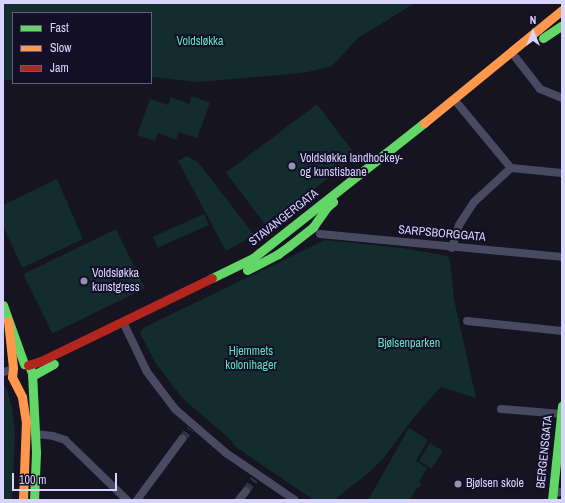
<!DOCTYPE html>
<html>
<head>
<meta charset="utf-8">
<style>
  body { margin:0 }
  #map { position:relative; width:565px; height:503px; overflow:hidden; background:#161421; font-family:"Archivo Narrow",sans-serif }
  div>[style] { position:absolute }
  .green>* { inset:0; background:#132c2d; transform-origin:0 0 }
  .street-tunnel>* { height:8px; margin-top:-4px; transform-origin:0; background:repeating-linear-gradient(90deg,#333142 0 8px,transparent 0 12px) }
  .street>* { height:8px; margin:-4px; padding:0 4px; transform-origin:4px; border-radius:4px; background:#4a4962 }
  .fast>* { height:9px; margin:-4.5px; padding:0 4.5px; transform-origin:4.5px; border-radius:4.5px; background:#63d668 }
  .slow>* { height:9px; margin:-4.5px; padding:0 4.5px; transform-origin:4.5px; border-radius:4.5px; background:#ff974d }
  .jam>* { height:9px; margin:-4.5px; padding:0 4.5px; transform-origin:4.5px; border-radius:4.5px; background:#b3261e }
  .dots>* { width:11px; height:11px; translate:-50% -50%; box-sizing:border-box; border:2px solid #130f26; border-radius:50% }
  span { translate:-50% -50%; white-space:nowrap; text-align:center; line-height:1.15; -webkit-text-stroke:4px #130f26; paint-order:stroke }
  .park-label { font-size:12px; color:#5fe0c0 }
  .poi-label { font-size:12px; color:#d9d4ff }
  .left { translate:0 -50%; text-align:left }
  .street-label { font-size:12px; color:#d9d4ff }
  .frame { position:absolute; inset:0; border:4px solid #d9d4ff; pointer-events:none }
  .legend { position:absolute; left:12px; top:12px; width:140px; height:72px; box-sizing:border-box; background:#130f26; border:1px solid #625e7d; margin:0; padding:5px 7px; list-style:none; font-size:12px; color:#d9d4ff }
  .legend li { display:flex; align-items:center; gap:8px; height:20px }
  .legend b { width:20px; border:1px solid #625e7d }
  .north { position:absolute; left:513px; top:12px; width:40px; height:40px; -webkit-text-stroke:3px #130f26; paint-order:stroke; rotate:0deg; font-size:11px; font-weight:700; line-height:16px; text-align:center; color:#d9d4ff }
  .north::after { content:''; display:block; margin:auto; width:14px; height:18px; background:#d9d4ff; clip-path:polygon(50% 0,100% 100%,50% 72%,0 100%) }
  .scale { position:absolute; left:12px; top:473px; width:105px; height:18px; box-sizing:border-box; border:2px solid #d9d4ff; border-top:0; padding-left:5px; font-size:12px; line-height:14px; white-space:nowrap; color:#d9d4ff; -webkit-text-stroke:3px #130f26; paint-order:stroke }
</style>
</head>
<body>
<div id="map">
  <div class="green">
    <i style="clip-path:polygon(3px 3px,415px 3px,358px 38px,332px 66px,308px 72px,279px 75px,198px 82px,151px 77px,151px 13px,13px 13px,13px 80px,3px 80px)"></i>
    <i style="clip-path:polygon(192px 96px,210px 103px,197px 138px,179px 132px,176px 140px,158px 133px,155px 141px,137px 135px,150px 99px,168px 105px,171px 97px,189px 104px)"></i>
    <i style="left:317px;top:104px;width:66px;height:114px;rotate:53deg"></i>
    <i style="clip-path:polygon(187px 156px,198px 162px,254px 235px,226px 251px,178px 161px)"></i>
    <i style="clip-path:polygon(57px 179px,83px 239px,22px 268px,3px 225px,3px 205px)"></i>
    <i style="left:204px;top:214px;width:12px;height:56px;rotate:66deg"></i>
    <i style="left:116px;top:229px;width:66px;height:103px;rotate:64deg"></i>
    <i style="clip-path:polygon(325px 240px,403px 248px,448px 256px,450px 261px,454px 299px,476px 398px,441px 387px,414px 417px,383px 459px,366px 475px,334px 500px,314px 500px,234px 446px,231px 440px,183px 399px,155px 362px,140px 333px,143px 328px)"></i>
    <i style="clip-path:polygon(3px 384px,7px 389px,12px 408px,15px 432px,12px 500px,3px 500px)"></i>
    <i style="clip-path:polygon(409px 428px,428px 440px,416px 461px,427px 468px,419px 482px,421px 484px,419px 488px,417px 487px,410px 500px,368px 500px)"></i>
    <i style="left:430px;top:443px;width:15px;height:21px;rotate:32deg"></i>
  </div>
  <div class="street-tunnel">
    <i style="left:182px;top:439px;width:13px;rotate:-51deg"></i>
    <i style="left:246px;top:491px;width:14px;rotate:-54deg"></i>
  </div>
  <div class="street">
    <i style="left:516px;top:58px;width:39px;rotate:52deg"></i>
    <i style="left:540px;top:89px;width:24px;rotate:22deg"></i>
    <i style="left:458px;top:104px;width:83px;rotate:50.4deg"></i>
    <i style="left:511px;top:168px;width:51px;rotate:5.6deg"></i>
    <i style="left:320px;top:234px;width:243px;rotate:5.4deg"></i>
    <i style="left:452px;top:248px;width:24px;rotate:-73deg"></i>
    <i style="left:459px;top:225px;width:27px;rotate:-57deg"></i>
    <i style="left:474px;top:202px;width:50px;rotate:-42.6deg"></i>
    <i style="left:467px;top:321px;width:96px;rotate:6deg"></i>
    <i style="left:123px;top:322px;width:55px;rotate:64.4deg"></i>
    <i style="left:147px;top:372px;width:46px;rotate:52.9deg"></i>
    <i style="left:175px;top:409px;width:67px;rotate:40.8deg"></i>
    <i style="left:226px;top:453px;width:83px;rotate:34.3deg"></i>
    <i style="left:3px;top:372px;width:9px;rotate:-13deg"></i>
    <i style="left:501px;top:409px;width:61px;rotate:4.7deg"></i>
    <i style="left:35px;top:434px;width:18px;rotate:6deg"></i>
    <i style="left:53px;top:436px;width:13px;rotate:18deg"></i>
    <i style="left:65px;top:440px;width:86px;rotate:44.1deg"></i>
    <i style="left:553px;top:493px;width:9px;rotate:-6deg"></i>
    <i style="left:137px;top:500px;width:76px;rotate:-53.6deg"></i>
    <i style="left:239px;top:500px;width:11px;rotate:-52deg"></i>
  </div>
  <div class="fast">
    <i style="left:543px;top:38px;width:23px;rotate:-34deg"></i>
    <i style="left:247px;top:270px;width:35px;rotate:-27deg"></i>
    <i style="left:278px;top:254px;width:14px;rotate:-36deg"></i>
    <i style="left:289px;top:246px;width:31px;rotate:-38deg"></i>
    <i style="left:313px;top:227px;width:24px;rotate:-55deg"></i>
    <i style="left:327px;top:207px;width:8px;rotate:-40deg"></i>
    <i style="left:212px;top:278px;width:46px;rotate:-26deg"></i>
    <i style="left:253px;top:258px;width:218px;rotate:-38.3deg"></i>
    <i style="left:3px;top:305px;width:63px;rotate:70.4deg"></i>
    <i style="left:30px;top:368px;width:5px;rotate:68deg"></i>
    <i style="left:32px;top:373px;width:80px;rotate:87.1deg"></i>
    <i style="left:36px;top:453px;width:47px;rotate:92.4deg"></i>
    <i style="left:32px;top:376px;width:25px;rotate:-29deg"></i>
    <i style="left:552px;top:500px;width:95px;rotate:-83.9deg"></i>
  </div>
  <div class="slow">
    <i style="left:424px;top:123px;width:178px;rotate:-39.3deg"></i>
    <i style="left:8px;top:321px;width:47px;rotate:83.9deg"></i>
    <i style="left:13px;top:368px;width:9px;rotate:96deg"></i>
    <i style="left:12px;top:377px;width:22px;rotate:63deg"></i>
    <i style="left:22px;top:397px;width:24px;rotate:81deg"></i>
    <i style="left:26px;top:421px;width:79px;rotate:92.2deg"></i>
  </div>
  <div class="jam">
    <i style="left:28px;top:365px;width:14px;rotate:-17deg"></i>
    <i style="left:41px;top:361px;width:190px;rotate:-25.9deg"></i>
  </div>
  <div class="dots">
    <i style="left:292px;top:166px;background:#9591b1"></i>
    <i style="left:84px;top:281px;background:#9591b1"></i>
    <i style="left:458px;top:484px;background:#9591b1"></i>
  </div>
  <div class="park-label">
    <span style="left:200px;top:42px">Voldsløkka</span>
    <span style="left:409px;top:344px">Bjølsenparken</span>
    <span style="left:251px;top:359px">Hjemmets<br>kolonihager</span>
  </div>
  <div class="poi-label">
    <span class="left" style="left:300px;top:166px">Voldsløkka landhockey-<br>og kunstisbane</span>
    <span class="left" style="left:92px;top:281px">Voldsløkka<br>kunstgress</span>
    <span class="left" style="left:466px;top:484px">Bjølsen skole</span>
  </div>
  <div class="street-label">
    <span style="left:284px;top:218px;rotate:-38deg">STAVANGERGATA</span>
    <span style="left:442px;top:234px;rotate:5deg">SARPSBORGGATA</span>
    <span style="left:545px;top:452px;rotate:-84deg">BERGENSGATA</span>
  </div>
  <div class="frame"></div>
  <ul class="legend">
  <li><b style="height:5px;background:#63d668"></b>Fast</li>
  <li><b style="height:5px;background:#ff974d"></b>Slow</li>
  <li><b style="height:5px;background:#b3261e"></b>Jam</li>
  </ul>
  <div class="north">N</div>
  <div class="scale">100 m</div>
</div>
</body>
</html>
